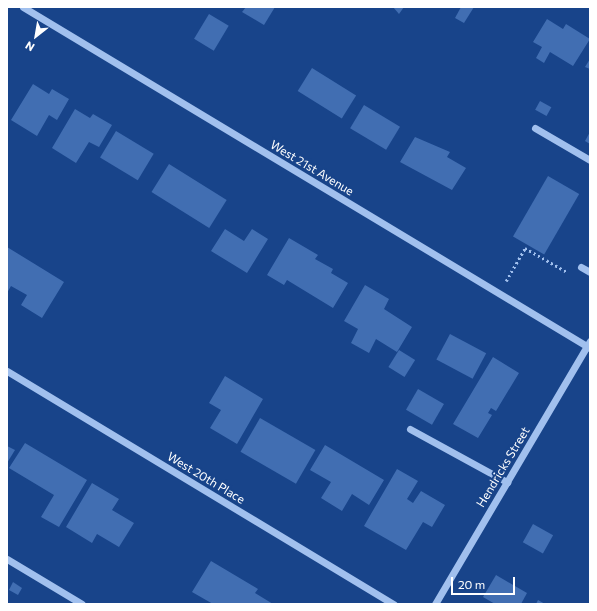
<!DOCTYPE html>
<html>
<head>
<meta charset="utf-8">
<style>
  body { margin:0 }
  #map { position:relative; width:597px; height:611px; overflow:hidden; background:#18448a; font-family:Commissioner,sans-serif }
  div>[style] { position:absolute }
  .building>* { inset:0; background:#416eb2; transform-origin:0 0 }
  .path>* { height:2.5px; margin-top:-1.25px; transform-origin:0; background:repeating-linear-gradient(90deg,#a1c0ee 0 2px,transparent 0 5px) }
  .minor>* { height:7px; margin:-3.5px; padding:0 3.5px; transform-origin:3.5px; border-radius:3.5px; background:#a1c0ee }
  span { translate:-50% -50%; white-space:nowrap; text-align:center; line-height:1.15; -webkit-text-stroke:4px #18448a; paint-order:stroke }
  .street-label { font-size:12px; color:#fff }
  .frame { position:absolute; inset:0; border:8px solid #fff; pointer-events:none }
  .north { position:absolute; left:16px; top:16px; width:40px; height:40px; -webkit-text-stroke:3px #18448a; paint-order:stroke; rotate:211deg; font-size:11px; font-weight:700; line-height:16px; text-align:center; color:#fff }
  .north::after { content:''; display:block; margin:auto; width:14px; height:18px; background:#fff; clip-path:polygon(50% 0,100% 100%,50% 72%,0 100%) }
  .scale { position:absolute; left:451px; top:577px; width:64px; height:18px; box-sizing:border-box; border:2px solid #fff; border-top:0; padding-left:5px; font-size:12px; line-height:14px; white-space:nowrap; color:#fff; -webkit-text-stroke:3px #18448a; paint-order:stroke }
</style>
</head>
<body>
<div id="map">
  <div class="building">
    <i style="clip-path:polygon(246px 7px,275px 7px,264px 25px,242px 12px)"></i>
    <i style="clip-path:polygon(393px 7px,404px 7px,399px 14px)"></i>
    <i style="clip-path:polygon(461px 7px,474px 7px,464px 23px,455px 18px)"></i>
    <i style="left:209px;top:14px;width:23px;height:29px;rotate:31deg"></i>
    <i style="clip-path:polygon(547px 19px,563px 29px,566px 24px,590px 39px,573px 66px,550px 52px,544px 63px,536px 58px,542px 47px,533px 42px)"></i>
    <i style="clip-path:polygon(590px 59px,590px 69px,585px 67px)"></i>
    <i style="left:312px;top:68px;width:52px;height:27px;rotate:32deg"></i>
    <i style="clip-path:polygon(33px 84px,49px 94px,52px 89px,69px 99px,57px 120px,49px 115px,37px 136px,11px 120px)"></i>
    <i style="left:540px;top:101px;width:13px;height:10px;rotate:29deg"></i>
    <i style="left:364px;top:105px;width:42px;height:27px;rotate:31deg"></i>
    <i style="clip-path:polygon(75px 109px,90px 118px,93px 114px,112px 125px,99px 147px,89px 142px,76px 163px,52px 148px)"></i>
    <i style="left:116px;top:131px;width:44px;height:31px;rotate:31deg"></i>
    <i style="clip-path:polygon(590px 132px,590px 144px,585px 141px)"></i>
    <i style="clip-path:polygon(415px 137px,450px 152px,447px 157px,466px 168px,452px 190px,400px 162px)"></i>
    <i style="left:169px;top:164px;width:68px;height:33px;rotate:32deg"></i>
    <i style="left:548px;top:176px;width:36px;height:70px;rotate:30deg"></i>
    <i style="clip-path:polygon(225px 229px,244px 241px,252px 229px,268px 239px,247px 273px,211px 251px)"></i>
    <i style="clip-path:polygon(289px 238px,318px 255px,315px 259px,333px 269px,331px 273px,348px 283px,333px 308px,287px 280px,284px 285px,267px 275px)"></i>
    <i style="clip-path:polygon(7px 247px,64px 282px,42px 318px,21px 305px,27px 295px,11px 286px,7px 293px)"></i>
    <i style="clip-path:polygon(365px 285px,389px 299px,384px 309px,412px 327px,397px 352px,376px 339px,369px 353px,351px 343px,358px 329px,344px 321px)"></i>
    <i style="left:450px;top:334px;width:41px;height:29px;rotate:28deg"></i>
    <i style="left:399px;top:350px;width:19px;height:20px;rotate:32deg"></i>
    <i style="clip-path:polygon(493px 357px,519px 373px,496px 411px,491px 408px,488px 413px,492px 415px,478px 438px,453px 424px)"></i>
    <i style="clip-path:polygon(225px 376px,263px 399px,237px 444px,210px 428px,221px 410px,209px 403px)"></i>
    <i style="left:418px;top:389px;width:30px;height:24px;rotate:30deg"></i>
    <i style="left:260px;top:418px;width:64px;height:39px;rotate:30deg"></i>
    <i style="clip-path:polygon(25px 443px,87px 480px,59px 527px,41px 517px,54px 495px,9px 468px)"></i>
    <i style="clip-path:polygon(325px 445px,384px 480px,369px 505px,352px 494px,342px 511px,321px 498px,331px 482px,310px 470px)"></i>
    <i style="clip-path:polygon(7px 446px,15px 450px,7px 463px)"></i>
    <i style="clip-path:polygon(397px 469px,418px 481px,407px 499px,413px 503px,421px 491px,445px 505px,432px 527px,423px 522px,406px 550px,364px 526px)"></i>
    <i style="clip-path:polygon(92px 483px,119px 499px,112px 510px,134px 523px,119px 547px,97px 534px,92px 543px,66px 527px)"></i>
    <i style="left:533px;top:524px;width:23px;height:21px;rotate:29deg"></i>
    <i style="clip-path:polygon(211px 561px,258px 589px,255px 593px,273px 604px,213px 604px,192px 592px)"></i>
    <i style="clip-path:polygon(496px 575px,527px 593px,521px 604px,495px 604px,483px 597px)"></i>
    <i style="clip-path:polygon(13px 582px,22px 588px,18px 595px,9px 590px)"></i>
    <i style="clip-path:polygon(538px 600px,545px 604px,536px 604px)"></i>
  </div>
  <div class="path">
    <i style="left:506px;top:281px;width:38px;rotate:-60deg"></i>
    <i style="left:525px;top:248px;width:48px;rotate:29.7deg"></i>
  </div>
  <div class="minor">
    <i style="left:23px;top:7px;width:662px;rotate:31.02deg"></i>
    <i style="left:535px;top:128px;width:64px;rotate:30.2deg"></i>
    <i style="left:581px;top:267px;width:10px;rotate:29deg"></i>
    <i style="left:7px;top:371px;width:452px;rotate:31.1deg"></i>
    <i style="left:410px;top:429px;width:111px;rotate:28.7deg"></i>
    <i style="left:7px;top:559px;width:87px;rotate:31deg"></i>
    <i style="left:435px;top:604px;width:305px;rotate:-59.5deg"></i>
  </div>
  <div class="street-label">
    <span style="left:312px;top:168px;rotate:31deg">West 21st Avenue</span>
    <span style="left:503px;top:467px;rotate:-59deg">Hendricks Street</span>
    <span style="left:206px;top:478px;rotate:31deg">West 20th Place</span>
  </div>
  <div class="frame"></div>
  <div class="north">N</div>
  <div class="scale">20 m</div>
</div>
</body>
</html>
